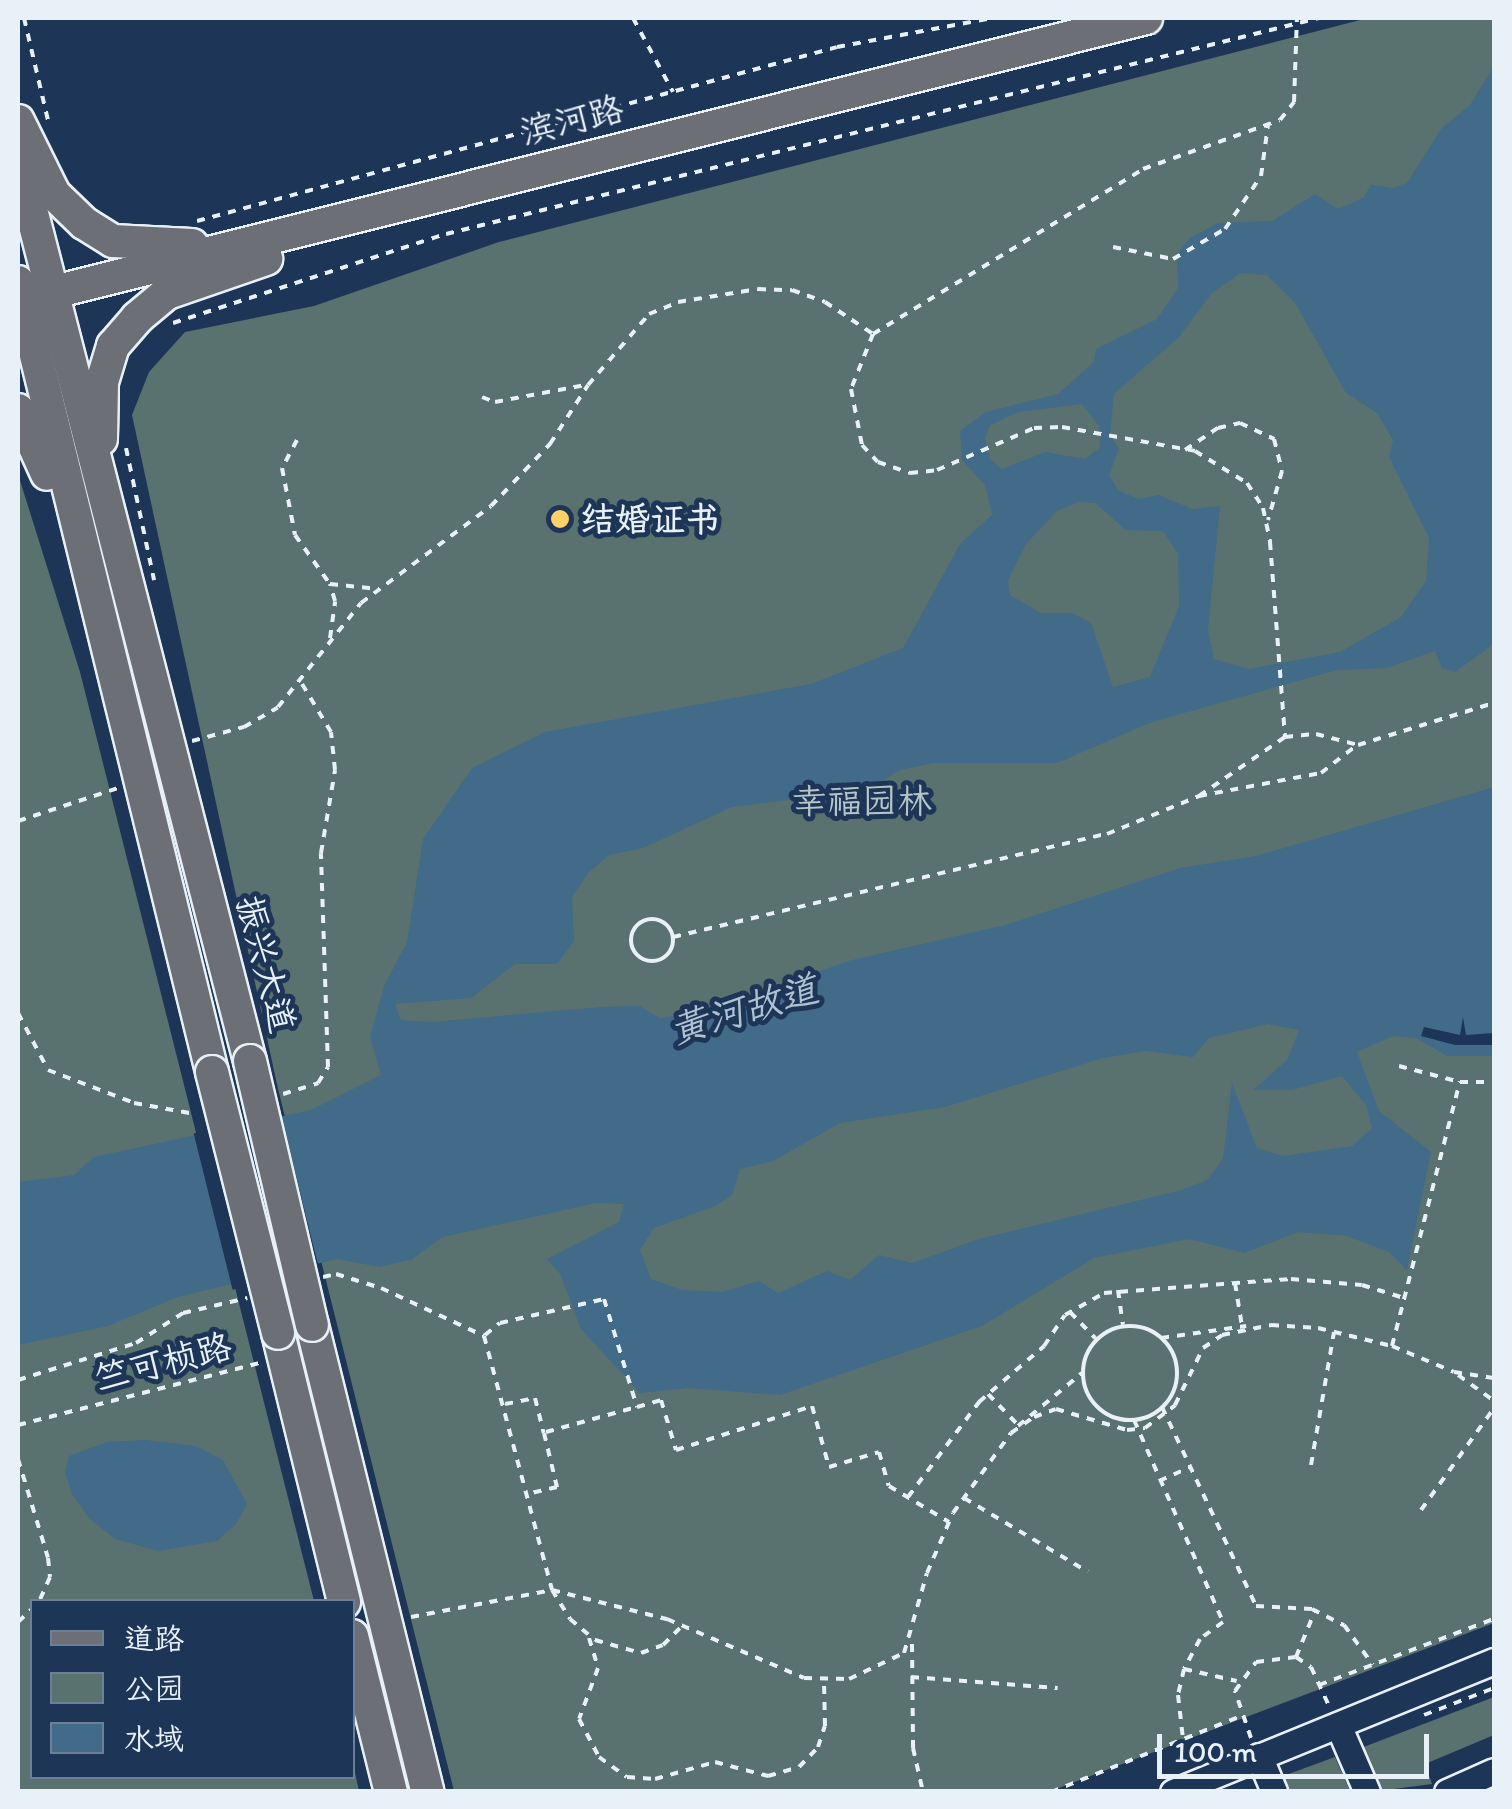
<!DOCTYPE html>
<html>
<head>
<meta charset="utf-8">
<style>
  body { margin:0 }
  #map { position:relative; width:1512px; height:1809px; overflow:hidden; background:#1d3557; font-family:Itim,"LXGW WenKai TC",sans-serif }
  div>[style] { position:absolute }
  .green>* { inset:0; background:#59726f }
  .water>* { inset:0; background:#416b88 }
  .pier>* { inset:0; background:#1d3557; transform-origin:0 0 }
  .path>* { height:4px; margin-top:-2px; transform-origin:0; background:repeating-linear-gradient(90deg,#e8f1f8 0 8px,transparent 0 16px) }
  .path>.ring { margin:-2px; padding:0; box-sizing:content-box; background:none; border:4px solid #e8f1f8; border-radius:50% }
  .roads { filter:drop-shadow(2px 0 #e8f1f8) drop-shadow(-2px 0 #e8f1f8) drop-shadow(0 2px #e8f1f8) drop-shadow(0 -2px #e8f1f8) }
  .minor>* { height:25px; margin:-12.5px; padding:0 12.5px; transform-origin:12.5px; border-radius:12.5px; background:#1d3557 }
  .major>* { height:32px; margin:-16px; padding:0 16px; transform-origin:16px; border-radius:16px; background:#6c6f75 }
  .bridges { filter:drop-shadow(2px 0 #e8f1f8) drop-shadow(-2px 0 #e8f1f8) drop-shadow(0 2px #e8f1f8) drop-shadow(0 -2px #e8f1f8) }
  .major-bridge>* { height:32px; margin:-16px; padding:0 16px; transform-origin:16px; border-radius:16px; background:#6c6f75 }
  .dots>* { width:28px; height:28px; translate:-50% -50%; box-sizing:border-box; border:5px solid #1d3557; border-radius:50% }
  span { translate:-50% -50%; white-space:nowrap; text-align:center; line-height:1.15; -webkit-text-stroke:10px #1d3557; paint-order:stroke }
  .street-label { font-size:35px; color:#e8f1f8 }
  .poi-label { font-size:35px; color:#e8f1f8; font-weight:700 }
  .left { translate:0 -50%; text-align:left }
  .park-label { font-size:35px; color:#b6c5c8 }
  .water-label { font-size:38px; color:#aec2d1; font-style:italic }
  .frame { position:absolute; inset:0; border:20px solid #e8f1f8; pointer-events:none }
  .legend { position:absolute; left:30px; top:1599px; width:325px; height:180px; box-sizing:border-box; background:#1d3557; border:2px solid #6e8097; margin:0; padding:12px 18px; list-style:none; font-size:30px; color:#e8f1f8 }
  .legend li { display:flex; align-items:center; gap:20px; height:50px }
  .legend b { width:50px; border:2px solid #6e8097 }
  .scale { position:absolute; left:1157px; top:1734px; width:272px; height:45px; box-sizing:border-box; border:5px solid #e8f1f8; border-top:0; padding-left:12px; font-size:30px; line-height:35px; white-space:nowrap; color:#e8f1f8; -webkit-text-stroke:8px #1d3557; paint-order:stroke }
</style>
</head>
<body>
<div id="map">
  <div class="green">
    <i style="clip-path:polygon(1368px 18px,1494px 18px,1494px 1623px,1051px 1791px,454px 1791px,278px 1089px,132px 415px,149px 372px,185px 332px,314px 306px,499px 242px)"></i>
    <i style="clip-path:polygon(18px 474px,80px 672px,314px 1601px,32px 1602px,32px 1776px,352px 1776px,353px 1764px,359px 1791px,18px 1791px)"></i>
    <i style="clip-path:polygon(1494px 1697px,1494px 1735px,1425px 1764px,1432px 1784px,1378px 1791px,1361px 1748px)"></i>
    <i style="clip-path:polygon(1335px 1757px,1350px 1791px,1290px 1791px,1283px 1776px)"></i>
  </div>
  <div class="water">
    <i style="clip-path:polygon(evenodd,1494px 66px,1494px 644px,1455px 672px,1442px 668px,1435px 651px,1387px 668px,1337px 670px,1152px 722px,1057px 763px,934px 763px,900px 770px,847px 803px,796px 799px,732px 807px,643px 848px,609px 855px,588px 873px,572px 897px,574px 941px,557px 964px,515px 964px,471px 998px,395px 1004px,401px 1020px,432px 1022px,601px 1007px,640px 1006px,660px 1018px,703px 1011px,852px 960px,1005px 925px,1180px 868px,1256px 856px,1494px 787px,1494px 1056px,1447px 1056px,1416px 1038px,1393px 1036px,1357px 1052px,1379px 1111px,1431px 1152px,1407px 1270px,1389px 1252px,1347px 1236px,1298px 1232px,1244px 1253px,1189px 1239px,1094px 1258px,982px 1326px,780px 1395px,689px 1388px,640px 1393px,581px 1329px,560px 1274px,547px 1259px,619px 1222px,624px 1204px,596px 1203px,443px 1237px,412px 1259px,380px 1267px,337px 1259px,178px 1297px,108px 1326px,18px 1345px,18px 1182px,74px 1175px,94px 1157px,311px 1110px,381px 1075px,370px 1037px,384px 986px,407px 942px,423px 839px,472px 768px,545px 732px,811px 684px,903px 648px,960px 544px,992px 515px,985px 485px,962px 460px,960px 431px,986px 412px,1058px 394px,1094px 362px,1096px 349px,1157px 319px,1178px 288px,1177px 254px,1190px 238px,1218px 223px,1272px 221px,1315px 194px,1338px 209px,1363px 198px,1371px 185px,1393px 188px,1407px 183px,1441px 129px,1470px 105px,1494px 66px,1241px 273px,1267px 275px,1295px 303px,1346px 393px,1377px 413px,1393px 440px,1389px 457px,1429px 538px,1426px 581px,1401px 617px,1340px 652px,1249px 669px,1214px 659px,1208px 630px,1220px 506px,1192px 509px,1159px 495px,1138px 499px,1118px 490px,1109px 475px,1119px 449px,1110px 434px,1114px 394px,1179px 337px,1212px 293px,1241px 273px,1494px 66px,1082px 404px,1099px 426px,1100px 448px,1085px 459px,1045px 452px,1002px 469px,990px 459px,985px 438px,990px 425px,1019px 412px,1082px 404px,1494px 66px,1078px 502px,1095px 503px,1126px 530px,1163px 531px,1178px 554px,1179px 606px,1150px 677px,1113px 687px,1091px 623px,1072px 613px,1041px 613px,1010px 595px,1008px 580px,1026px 544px,1057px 511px,1078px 502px,1494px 66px,1268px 1024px,1299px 1030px,1287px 1060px,1253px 1090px,1292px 1090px,1342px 1076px,1366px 1105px,1372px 1128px,1352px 1146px,1283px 1156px,1257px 1148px,1232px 1083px,1223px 1159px,1207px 1180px,1182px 1190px,979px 1239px,912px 1263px,879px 1255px,850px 1280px,827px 1271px,778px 1293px,759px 1281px,722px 1292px,682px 1290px,651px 1279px,640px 1250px,654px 1228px,715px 1206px,732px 1195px,740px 1169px,773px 1161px,840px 1123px,945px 1107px,1103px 1058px,1145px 1051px,1193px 1057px,1209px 1038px,1268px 1024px)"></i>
    <i style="clip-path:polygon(146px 1440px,196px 1446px,223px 1460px,247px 1504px,236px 1524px,217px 1541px,158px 1551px,115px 1539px,89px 1518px,72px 1494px,65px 1472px,69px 1456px,107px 1442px)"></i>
  </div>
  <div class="pier">
    <i style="clip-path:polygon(1463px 1017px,1466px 1035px,1494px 1033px,1494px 1045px,1455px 1045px,1421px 1036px,1424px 1027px,1460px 1035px)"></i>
    <i style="left:280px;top:1112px;width:161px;height:89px;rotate:76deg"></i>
  </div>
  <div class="path">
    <i style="left:24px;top:18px;width:105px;rotate:76.8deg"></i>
    <i style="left:633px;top:18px;width:84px;rotate:61.6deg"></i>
    <i style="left:197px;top:221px;width:663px;rotate:-15.21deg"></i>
    <i style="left:837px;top:47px;width:158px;rotate:-10.6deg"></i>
    <i style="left:1113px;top:247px;width:61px;rotate:11.3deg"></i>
    <i style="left:1173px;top:259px;width:60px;rotate:-30deg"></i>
    <i style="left:1225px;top:229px;width:64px;rotate:-55.8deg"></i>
    <i style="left:1261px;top:176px;width:51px;rotate:-82.2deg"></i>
    <i style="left:173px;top:323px;width:287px;rotate:-18.1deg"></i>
    <i style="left:446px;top:234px;width:899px;rotate:-13.9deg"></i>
    <i style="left:873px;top:334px;width:316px;rotate:-31.4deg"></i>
    <i style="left:1143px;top:169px;width:145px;rotate:-19.7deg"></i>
    <i style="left:1280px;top:120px;width:23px;rotate:-52deg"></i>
    <i style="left:1294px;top:102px;width:84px;rotate:-88deg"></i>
    <i style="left:482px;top:397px;width:14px;rotate:21deg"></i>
    <i style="left:495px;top:402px;width:92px;rotate:-10.7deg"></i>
    <i style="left:297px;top:440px;width:32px;rotate:118deg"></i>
    <i style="left:282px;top:468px;width:68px;rotate:79deg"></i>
    <i style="left:295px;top:535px;width:60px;rotate:54.5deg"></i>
    <i style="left:330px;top:584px;width:49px;rotate:5.8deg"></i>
    <i style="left:126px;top:448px;width:135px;rotate:78deg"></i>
    <i style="left:1185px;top:450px;width:40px;rotate:-34deg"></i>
    <i style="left:1218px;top:428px;width:23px;rotate:-13deg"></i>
    <i style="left:1240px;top:423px;width:38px;rotate:25deg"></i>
    <i style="left:1274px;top:439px;width:33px;rotate:76deg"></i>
    <i style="left:1282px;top:471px;width:51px;rotate:105.9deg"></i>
    <i style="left:330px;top:638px;width:37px;rotate:-82deg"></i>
    <i style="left:335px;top:601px;width:18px;rotate:-106deg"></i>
    <i style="left:192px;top:741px;width:54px;rotate:-15.1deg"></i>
    <i style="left:244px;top:727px;width:39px;rotate:-30deg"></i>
    <i style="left:278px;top:707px;width:133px;rotate:-51.4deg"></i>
    <i style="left:361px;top:603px;width:162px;rotate:-36.7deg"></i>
    <i style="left:491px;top:506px;width:86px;rotate:-46.4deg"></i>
    <i style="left:550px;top:444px;width:70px;rotate:-57.2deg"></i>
    <i style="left:588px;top:385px;width:94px;rotate:-49.3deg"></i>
    <i style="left:649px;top:314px;width:31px;rotate:-22deg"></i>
    <i style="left:678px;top:302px;width:81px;rotate:-9.2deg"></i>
    <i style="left:758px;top:289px;width:34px;rotate:2deg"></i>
    <i style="left:792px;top:290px;width:35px;rotate:20deg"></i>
    <i style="left:825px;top:302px;width:58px;rotate:33.7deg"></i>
    <i style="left:873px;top:334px;width:59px;rotate:111.8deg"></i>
    <i style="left:851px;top:389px;width:57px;rotate:78.9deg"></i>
    <i style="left:862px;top:445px;width:23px;rotate:47deg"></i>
    <i style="left:878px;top:462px;width:34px;rotate:19deg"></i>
    <i style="left:910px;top:473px;width:27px;rotate:-6deg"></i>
    <i style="left:937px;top:470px;width:106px;rotate:-23.4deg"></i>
    <i style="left:1034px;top:428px;width:28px;rotate:-2deg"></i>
    <i style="left:1062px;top:427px;width:135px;rotate:10.2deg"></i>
    <i style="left:1195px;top:451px;width:61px;rotate:31.6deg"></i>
    <i style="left:1247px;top:483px;width:30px;rotate:57deg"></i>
    <i style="left:1263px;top:508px;width:35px;rotate:78deg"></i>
    <i style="left:1270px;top:542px;width:196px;rotate:85.6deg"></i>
    <i style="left:1199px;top:796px;width:124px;rotate:-10.7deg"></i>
    <i style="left:1321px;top:773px;width:46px;rotate:-37.9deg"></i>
    <i style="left:18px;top:821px;width:105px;rotate:-18.3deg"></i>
    <i class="ring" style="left:631px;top:919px;width:38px;height:38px"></i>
    <i style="left:673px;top:937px;width:446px;rotate:-13.4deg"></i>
    <i style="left:1107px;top:834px;width:100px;rotate:-22.4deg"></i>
    <i style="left:1199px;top:796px;width:104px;rotate:-34.5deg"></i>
    <i style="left:1285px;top:737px;width:31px;rotate:-6deg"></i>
    <i style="left:1316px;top:734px;width:43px;rotate:14.7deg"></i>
    <i style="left:1358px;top:745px;width:142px;rotate:-17.2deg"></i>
    <i style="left:18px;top:1013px;width:64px;rotate:62.2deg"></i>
    <i style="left:48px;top:1070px;width:92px;rotate:21deg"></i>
    <i style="left:134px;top:1103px;width:62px;rotate:10.2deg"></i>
    <i style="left:1399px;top:1066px;width:63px;rotate:14.7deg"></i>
    <i style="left:1460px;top:1082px;width:34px"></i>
    <i style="left:283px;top:1094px;width:37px;rotate:-17deg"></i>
    <i style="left:318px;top:1083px;width:19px;rotate:-58deg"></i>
    <i style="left:328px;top:1067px;width:214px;rotate:-91.9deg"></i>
    <i style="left:321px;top:853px;width:84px;rotate:-80.4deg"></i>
    <i style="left:335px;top:770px;width:38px;rotate:-96deg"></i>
    <i style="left:331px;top:732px;width:56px;rotate:-121.1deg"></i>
    <i style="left:323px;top:1277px;width:13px;rotate:-13deg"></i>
    <i style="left:336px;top:1274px;width:47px;rotate:17.3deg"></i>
    <i style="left:381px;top:1288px;width:114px;rotate:25deg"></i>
    <i style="left:484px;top:1336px;width:263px;rotate:75deg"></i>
    <i style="left:552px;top:1590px;width:34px;rotate:58deg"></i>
    <i style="left:570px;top:1619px;width:33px;rotate:40deg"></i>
    <i style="left:595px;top:1640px;width:48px;rotate:15.8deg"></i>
    <i style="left:641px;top:1653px;width:23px;rotate:-20deg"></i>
    <i style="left:663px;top:1645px;width:27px;rotate:-45deg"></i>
    <i style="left:1235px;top:1283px;width:44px;rotate:80.8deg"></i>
    <i style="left:1118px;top:1290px;width:35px;rotate:82deg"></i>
    <i style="left:1070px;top:1312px;width:37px;rotate:46deg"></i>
    <i class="ring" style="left:1083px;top:1326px;width:90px;height:90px"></i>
    <i style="left:485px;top:1335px;width:19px;rotate:-39deg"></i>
    <i style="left:500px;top:1323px;width:107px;rotate:-13deg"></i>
    <i style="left:604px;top:1299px;width:113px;rotate:73deg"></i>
    <i style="left:637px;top:1407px;width:25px;rotate:-16deg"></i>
    <i style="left:661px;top:1400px;width:52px;rotate:73.3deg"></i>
    <i style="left:676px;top:1450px;width:143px;rotate:-17.9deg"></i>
    <i style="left:812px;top:1406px;width:63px;rotate:74.4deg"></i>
    <i style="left:829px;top:1467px;width:52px;rotate:-16.7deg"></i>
    <i style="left:879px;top:1452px;width:35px;rotate:74deg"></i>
    <i style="left:889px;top:1486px;width:70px;rotate:31deg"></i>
    <i style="left:1161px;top:1338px;width:86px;rotate:-8deg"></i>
    <i style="left:1392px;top:1346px;width:273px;rotate:-75.6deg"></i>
    <i style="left:1458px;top:1375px;width:44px;rotate:35.8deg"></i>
    <i style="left:18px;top:1380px;width:124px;rotate:-17.4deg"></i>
    <i style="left:136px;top:1343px;width:56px;rotate:-32.6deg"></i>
    <i style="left:183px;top:1313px;width:66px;rotate:-13.2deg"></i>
    <i style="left:988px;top:1394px;width:45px;rotate:45.9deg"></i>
    <i style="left:505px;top:1404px;width:31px;rotate:-11deg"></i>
    <i style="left:535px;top:1398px;width:36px;rotate:76deg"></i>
    <i style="left:544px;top:1433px;width:56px;rotate:76.5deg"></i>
    <i style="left:557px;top:1487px;width:31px;rotate:167deg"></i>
    <i style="left:1162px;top:1407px;width:220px;rotate:64.7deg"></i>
    <i style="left:1256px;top:1606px;width:56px;rotate:3.1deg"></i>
    <i style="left:1312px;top:1609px;width:36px;rotate:27deg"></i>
    <i style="left:1344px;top:1625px;width:49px;rotate:54.1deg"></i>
    <i style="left:1134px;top:1420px;width:221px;rotate:66.2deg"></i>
    <i style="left:1223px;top:1622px;width:29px;rotate:144deg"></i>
    <i style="left:1200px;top:1639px;width:34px;rotate:118deg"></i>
    <i style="left:1184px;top:1669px;width:27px;rotate:103deg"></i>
    <i style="left:1178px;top:1695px;width:44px;rotate:83.5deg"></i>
    <i style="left:18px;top:1425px;width:250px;rotate:-14.4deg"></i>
    <i style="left:1018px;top:1426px;width:83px;rotate:-39.6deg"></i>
    <i style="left:546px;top:1432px;width:94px;rotate:-15.4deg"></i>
    <i style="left:18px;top:1459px;width:103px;rotate:73.1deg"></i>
    <i style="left:48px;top:1558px;width:19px;rotate:84deg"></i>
    <i style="left:50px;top:1577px;width:27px;rotate:114deg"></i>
    <i style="left:1311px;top:1465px;width:135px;rotate:-80.2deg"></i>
    <i style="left:1159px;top:1481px;width:35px;rotate:-24deg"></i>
    <i style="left:908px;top:1497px;width:119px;rotate:-53.2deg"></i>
    <i style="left:979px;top:1402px;width:86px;rotate:-40.7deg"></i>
    <i style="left:1044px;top:1346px;width:37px;rotate:-56deg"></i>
    <i style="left:1065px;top:1315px;width:45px;rotate:-29.4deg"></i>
    <i style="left:1104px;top:1293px;width:188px;rotate:-4.3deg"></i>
    <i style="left:1291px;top:1279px;width:71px;rotate:4.8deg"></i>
    <i style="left:1362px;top:1285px;width:44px;rotate:17.2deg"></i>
    <i style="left:964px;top:1498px;width:144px;rotate:30.8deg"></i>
    <i style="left:1421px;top:1510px;width:125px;rotate:-54.4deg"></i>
    <i style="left:411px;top:1617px;width:144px;rotate:-10.8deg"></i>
    <i style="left:552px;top:1590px;width:119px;rotate:14.2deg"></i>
    <i style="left:667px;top:1619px;width:149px;rotate:23.3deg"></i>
    <i style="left:804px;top:1678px;width:45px;rotate:1.3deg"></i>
    <i style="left:849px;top:1679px;width:61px;rotate:-25.3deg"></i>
    <i style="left:904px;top:1653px;width:83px;rotate:-74deg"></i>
    <i style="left:927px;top:1573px;width:65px;rotate:-66.6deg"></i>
    <i style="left:953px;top:1513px;width:99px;rotate:-54.1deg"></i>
    <i style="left:1011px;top:1433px;width:28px;rotate:-35deg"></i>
    <i style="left:1034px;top:1417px;width:23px;rotate:-20deg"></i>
    <i style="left:1056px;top:1409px;width:74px;rotate:16.5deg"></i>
    <i style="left:1127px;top:1430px;width:18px;rotate:-6deg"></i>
    <i style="left:1145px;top:1428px;width:38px;rotate:-37deg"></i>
    <i style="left:1175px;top:1405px;width:64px;rotate:-63.8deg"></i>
    <i style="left:1203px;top:1348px;width:23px;rotate:-34deg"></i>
    <i style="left:1222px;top:1335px;width:50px;rotate:-11.5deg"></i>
    <i style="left:1271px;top:1325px;width:47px;rotate:3.7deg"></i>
    <i style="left:1318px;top:1328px;width:76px;rotate:13.7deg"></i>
    <i style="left:1392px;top:1346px;width:67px;rotate:22.8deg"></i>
    <i style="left:1454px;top:1372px;width:40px;rotate:8.5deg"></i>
    <i style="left:18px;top:1622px;width:19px;rotate:-43deg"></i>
    <i style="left:589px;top:1638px;width:31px;rotate:73deg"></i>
    <i style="left:598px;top:1668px;width:54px;rotate:110.4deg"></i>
    <i style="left:579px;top:1719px;width:43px;rotate:62.2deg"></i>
    <i style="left:599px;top:1757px;width:34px;rotate:36deg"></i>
    <i style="left:627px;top:1777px;width:28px;rotate:4deg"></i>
    <i style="left:655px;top:1779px;width:62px;rotate:-15.8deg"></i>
    <i style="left:715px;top:1762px;width:55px;rotate:14.8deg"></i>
    <i style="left:768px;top:1776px;width:32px;rotate:-16deg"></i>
    <i style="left:799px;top:1767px;width:28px;rotate:-46deg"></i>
    <i style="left:818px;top:1747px;width:22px;rotate:-72deg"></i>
    <i style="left:825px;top:1726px;width:45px;rotate:-91.3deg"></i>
    <i style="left:912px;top:1644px;width:104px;rotate:89.4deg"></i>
    <i style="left:913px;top:1748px;width:45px;rotate:77.2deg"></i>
    <i style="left:1296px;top:1657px;width:50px;rotate:-67.6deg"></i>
    <i style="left:1184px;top:1669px;width:54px;rotate:12.8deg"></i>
    <i style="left:911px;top:1677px;width:147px;rotate:4.3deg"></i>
    <i style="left:1319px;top:1685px;width:187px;rotate:-20.7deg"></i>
    <i style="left:1424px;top:1715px;width:75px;rotate:-21.1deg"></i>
    <i style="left:1251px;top:1738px;width:50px;rotate:-108.8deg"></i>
    <i style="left:1235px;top:1691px;width:36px;rotate:-54deg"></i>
    <i style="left:1256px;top:1662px;width:40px;rotate:-7.1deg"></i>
    <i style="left:1296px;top:1657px;width:18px;rotate:34deg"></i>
    <i style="left:1311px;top:1667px;width:43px;rotate:65.2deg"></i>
    <i style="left:1051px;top:1792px;width:205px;rotate:-21.8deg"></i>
  </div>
  <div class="roads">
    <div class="minor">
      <i style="left:1338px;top:1725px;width:73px;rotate:66.6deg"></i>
      <i style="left:1259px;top:1756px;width:39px;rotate:67deg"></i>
      <i style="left:1173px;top:1792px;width:347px;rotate:-22.2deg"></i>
      <i style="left:1447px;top:1792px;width:51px;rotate:-24.1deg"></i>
    </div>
    <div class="major">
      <i style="left:18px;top:121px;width:81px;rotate:63.7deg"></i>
      <i style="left:54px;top:194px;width:42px;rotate:44deg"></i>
      <i style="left:84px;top:223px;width:34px;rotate:32deg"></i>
      <i style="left:113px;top:241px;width:79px;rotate:2.9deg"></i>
      <i style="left:18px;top:159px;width:931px;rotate:75.58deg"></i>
      <i style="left:18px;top:282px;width:813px;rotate:76.2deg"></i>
      <i style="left:18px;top:301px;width:1163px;rotate:-14.08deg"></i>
      <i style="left:18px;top:410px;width:70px;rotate:65.6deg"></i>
      <i style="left:101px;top:439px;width:57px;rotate:-89deg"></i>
      <i style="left:102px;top:382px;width:38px;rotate:-73deg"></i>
      <i style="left:113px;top:346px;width:37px;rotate:-49deg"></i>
      <i style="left:137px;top:318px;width:39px;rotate:-40deg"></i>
      <i style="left:167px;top:293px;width:105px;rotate:-19deg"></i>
      <i style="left:312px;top:1325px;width:481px;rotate:76.1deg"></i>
      <i style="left:278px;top:1333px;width:277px;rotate:76.2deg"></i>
      <i style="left:352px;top:1636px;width:161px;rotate:76deg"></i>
    </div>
  </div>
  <div class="bridges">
    <div class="major-bridge">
      <i style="left:250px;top:1061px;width:271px;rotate:76.8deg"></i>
      <i style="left:212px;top:1072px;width:269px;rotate:75.8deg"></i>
    </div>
  </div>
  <div class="dots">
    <i style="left:560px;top:519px;background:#ffd166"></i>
  </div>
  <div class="street-label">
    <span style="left:572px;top:120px;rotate:-14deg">滨河路</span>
    <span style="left:266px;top:964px;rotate:75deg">振兴大道</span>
    <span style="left:163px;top:1362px;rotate:-14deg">竺可桢路</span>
  </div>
  <div class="poi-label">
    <span class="left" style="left:580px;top:519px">结婚证书</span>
  </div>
  <div class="park-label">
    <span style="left:862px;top:801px">幸福园林</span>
  </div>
  <div class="water-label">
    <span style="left:744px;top:1010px;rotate:-17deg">黄河故道</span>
  </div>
  <div class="frame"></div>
  <ul class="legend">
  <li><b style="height:12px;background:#6c6f75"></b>道路</li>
  <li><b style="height:28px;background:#59726f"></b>公园</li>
  <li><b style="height:28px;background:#416b88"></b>水域</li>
  </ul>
  <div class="scale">100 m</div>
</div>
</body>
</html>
